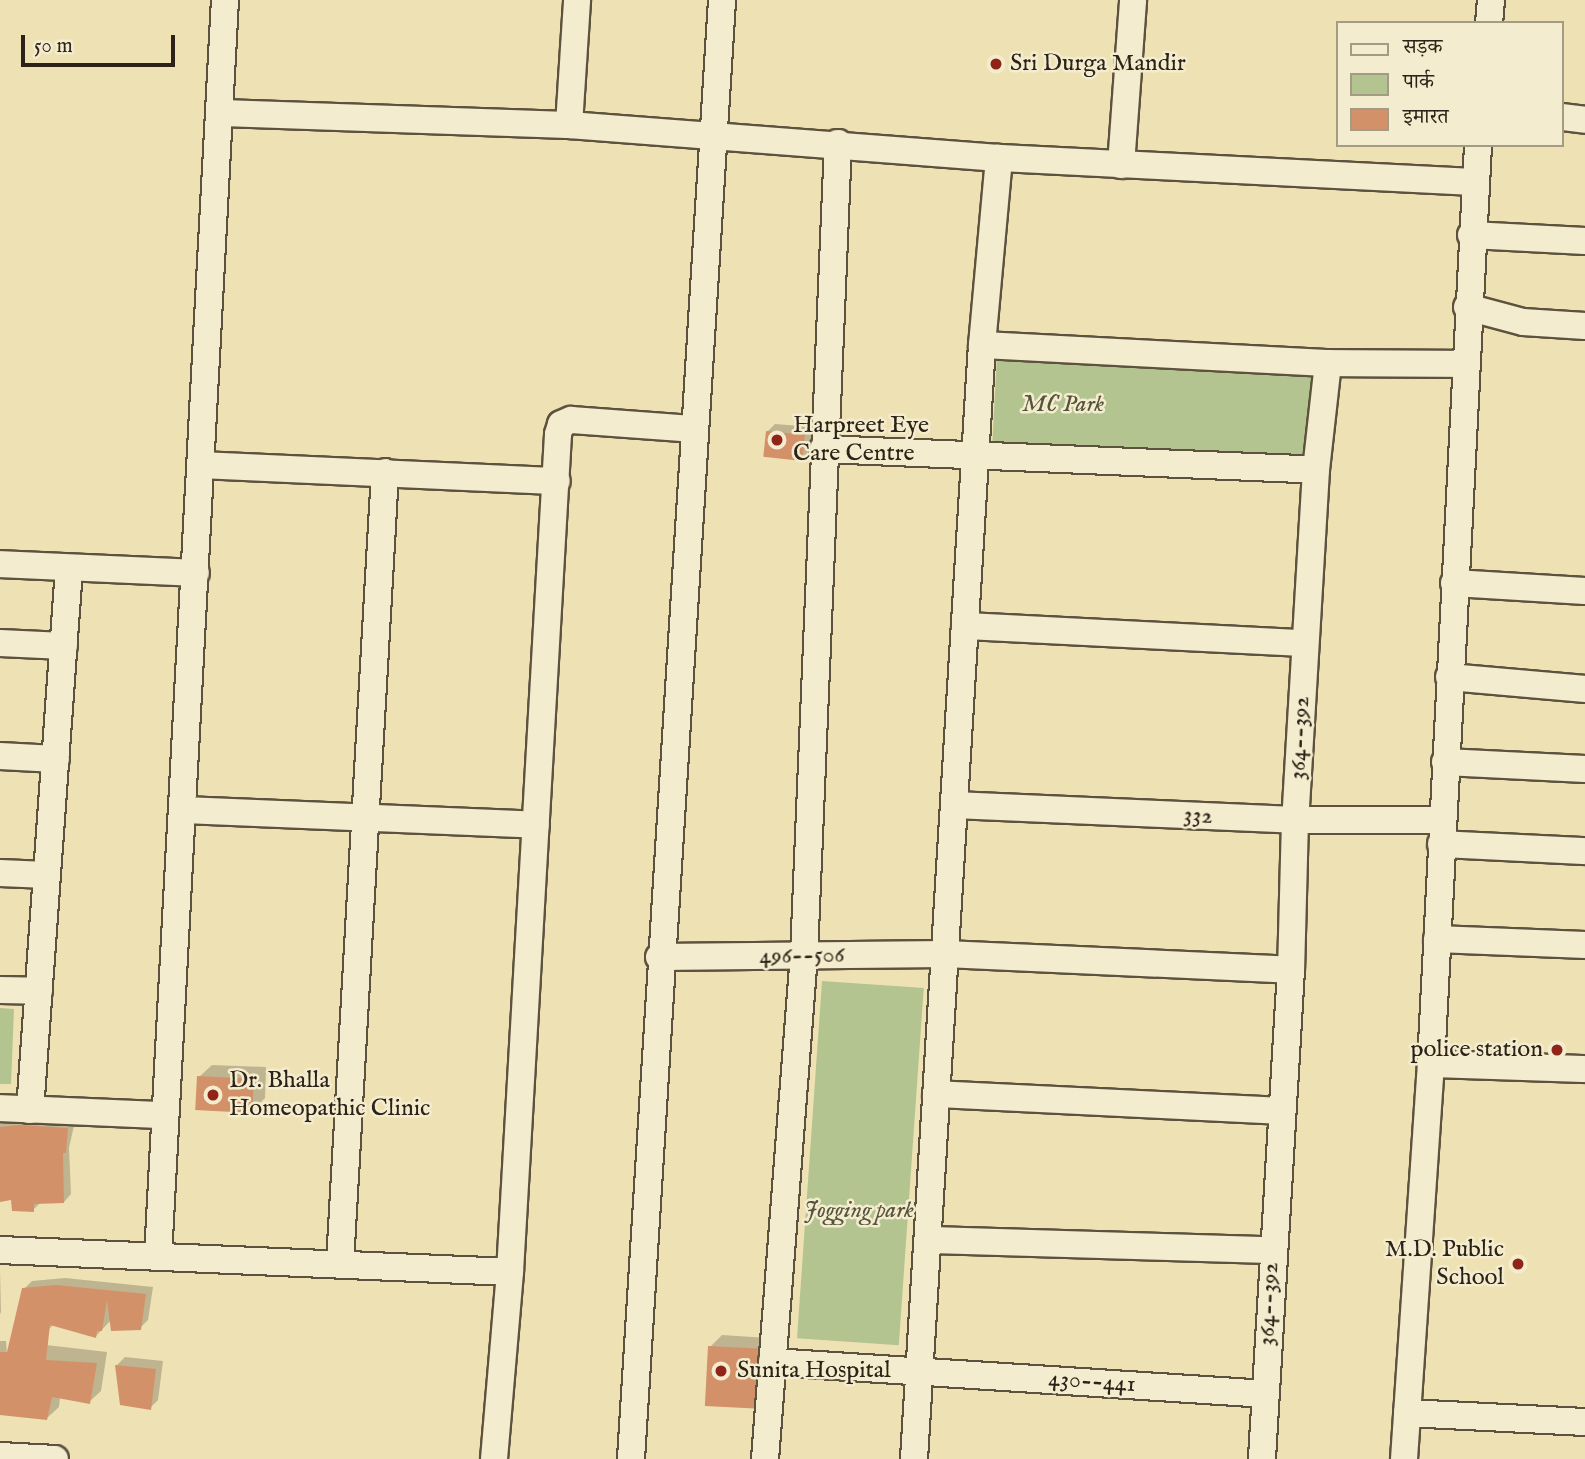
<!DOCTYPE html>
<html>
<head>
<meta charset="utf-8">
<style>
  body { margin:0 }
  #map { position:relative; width:1585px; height:1459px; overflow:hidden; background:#eee1b4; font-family:"IM FELL English","Noto Serif Devanagari",serif }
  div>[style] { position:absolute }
  .green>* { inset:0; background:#b3c491; transform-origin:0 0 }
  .shadow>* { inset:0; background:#0003 }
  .building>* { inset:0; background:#d39169; transform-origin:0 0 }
  .roads { filter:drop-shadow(2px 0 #5d523e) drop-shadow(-2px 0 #5d523e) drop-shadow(0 2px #5d523e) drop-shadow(0 -2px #5d523e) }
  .minor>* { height:26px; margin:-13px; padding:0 13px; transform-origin:13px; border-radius:13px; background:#f4ecce }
  .dots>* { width:19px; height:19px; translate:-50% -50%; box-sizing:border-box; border:4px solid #f4ecce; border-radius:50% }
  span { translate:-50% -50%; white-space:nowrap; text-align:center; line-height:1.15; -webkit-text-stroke:5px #f4ecce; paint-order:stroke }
  .poi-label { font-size:24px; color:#2d2217 }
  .left { translate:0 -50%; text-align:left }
  .right { translate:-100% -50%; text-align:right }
  .park-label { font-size:24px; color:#55533c; font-style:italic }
  .street-label { font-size:24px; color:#2d2217 }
  .legend { position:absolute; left:1336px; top:21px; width:228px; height:126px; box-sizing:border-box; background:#f4ecce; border:2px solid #a49b85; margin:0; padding:9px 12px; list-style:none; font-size:21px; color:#2d2217 }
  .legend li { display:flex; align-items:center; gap:14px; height:35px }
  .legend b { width:35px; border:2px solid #a49b85 }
  .scale { position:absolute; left:21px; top:35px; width:154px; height:32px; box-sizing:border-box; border:4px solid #2d2217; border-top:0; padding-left:9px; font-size:21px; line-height:24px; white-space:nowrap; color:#2d2217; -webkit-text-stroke:5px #f4ecce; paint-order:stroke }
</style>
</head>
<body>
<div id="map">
  <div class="green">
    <i style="left:997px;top:355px;width:318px;height:92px;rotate:3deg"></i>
    <i style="left:822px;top:981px;width:102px;height:358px;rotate:4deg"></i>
    <i style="clip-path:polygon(0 1008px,14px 1009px,11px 1084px,0 1084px)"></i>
  </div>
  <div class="shadow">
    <i style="clip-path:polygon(775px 424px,813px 427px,811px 450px,803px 458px,767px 432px)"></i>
    <i style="clip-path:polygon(212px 1065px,266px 1067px,265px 1098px,252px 1111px,199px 1077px)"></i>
    <i style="clip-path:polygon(0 1120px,75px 1121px,69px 1148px,71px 1194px,64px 1202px,40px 1203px,33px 1210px,13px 1198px,0 1200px)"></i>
    <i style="clip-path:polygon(0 1269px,1px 1312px,0 1314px)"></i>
    <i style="clip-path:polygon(65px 1278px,153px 1287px,148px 1320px,140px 1328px,112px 1319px,96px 1336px,54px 1324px,49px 1329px,24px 1289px,32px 1281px)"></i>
    <i style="clip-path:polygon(722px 1335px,769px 1338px,765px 1394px,752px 1407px,710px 1347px)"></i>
    <i style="clip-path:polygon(0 1341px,6px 1341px,7px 1355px,20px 1342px,107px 1352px,101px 1391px,89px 1402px,60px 1397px,59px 1407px,47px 1418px,0 1412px)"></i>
    <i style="clip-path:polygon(125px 1357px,163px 1361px,158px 1400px,150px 1408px,117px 1365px)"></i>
  </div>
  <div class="building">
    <i style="left:766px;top:431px;width:39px;height:26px;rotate:6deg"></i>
    <i style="left:197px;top:1076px;width:57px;height:34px;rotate:3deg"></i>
    <i style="clip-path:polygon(20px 1125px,68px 1128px,66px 1153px,63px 1153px,64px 1203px,34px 1204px,34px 1212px,12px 1211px,11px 1200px,0 1202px,0 1127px)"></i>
    <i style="clip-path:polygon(56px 1285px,146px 1294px,141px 1330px,111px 1331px,107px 1300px,102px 1331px,97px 1331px,96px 1338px,50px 1325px,46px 1360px,97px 1363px,90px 1404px,52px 1397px,47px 1420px,0 1415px,0 1352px,7px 1352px,22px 1288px)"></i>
    <i style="left:708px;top:1346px;width:50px;height:60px;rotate:3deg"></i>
    <i style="clip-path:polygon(115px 1365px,156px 1369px,151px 1410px,120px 1405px)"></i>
  </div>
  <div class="roads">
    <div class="minor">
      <i style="left:1489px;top:23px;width:23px;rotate:-85deg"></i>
      <i style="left:221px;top:113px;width:348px;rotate:2deg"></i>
      <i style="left:569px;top:125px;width:431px;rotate:4.4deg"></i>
      <i style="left:999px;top:158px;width:477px;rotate:2.9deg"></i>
      <i style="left:1562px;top:117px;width:23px;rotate:7deg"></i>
      <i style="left:569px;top:125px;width:125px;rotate:-86.3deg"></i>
      <i style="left:1121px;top:165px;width:165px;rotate:-85.8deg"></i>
      <i style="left:1471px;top:235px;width:114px;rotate:3deg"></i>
      <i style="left:1467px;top:307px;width:58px;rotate:15deg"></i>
      <i style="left:1523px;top:322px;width:62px;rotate:3.7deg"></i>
      <i style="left:982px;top:345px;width:346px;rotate:3deg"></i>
      <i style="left:1328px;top:363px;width:108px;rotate:96.4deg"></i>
      <i style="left:1316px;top:470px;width:351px;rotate:93.4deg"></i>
      <i style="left:1295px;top:820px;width:150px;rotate:91.5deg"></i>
      <i style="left:1291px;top:970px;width:490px;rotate:93.4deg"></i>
      <i style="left:1328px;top:363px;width:136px;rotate:0.4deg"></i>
      <i style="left:823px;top:449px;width:493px;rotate:2.4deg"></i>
      <i style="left:202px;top:465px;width:355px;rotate:2.6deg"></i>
      <i style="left:0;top:564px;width:196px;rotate:2.6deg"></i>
      <i style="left:1454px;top:583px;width:131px;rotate:3.5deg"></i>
      <i style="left:965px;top:626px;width:340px;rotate:2.9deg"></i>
      <i style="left:0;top:643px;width:64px;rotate:2.7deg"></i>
      <i style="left:1449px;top:677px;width:137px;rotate:5deg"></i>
      <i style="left:0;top:756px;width:56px;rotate:3.1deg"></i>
      <i style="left:1445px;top:762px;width:140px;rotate:2.9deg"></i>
      <i style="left:954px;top:805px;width:341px;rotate:2.5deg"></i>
      <i style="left:1295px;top:820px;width:147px"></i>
      <i style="left:185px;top:810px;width:351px;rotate:2.4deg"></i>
      <i style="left:1441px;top:844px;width:144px;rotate:2.8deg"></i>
      <i style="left:0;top:873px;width:47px;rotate:2.4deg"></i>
      <i style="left:1437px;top:939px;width:148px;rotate:2.3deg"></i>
      <i style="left:659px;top:957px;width:286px;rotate:-0.6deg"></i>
      <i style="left:945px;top:954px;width:346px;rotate:2.6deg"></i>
      <i style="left:0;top:990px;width:39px;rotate:1deg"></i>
      <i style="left:1431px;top:1064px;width:154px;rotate:1.9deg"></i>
      <i style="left:936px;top:1094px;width:345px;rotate:2.8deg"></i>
      <i style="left:0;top:1108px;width:163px;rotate:2.5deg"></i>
      <i style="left:30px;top:1110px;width:543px;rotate:-85.88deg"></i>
      <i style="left:928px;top:1240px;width:345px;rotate:1.7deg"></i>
      <i style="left:0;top:1250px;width:510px;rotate:2.47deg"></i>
      <i style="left:158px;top:1257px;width:1259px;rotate:-86.95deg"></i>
      <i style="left:340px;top:1263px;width:792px;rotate:-86.74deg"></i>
      <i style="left:772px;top:1362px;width:493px;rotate:3.7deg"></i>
      <i style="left:1407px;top:1413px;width:178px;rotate:2.9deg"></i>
      <i style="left:0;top:1456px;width:55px;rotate:3.1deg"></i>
      <i style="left:494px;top:1459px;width:188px;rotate:-85.1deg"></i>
      <i style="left:510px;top:1272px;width:839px;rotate:-86.72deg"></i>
      <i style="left:558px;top:434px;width:10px;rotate:-73deg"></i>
      <i style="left:561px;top:424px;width:11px;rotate:-22deg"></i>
      <i style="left:571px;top:420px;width:122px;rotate:4.2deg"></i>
      <i style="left:631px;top:1459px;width:1462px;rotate:-86.43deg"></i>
      <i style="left:765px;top:1459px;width:506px;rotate:-85.58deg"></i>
      <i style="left:804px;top:955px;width:813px;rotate:-87.6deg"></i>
      <i style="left:914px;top:1459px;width:1116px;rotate:-86.51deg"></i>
      <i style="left:982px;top:345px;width:188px;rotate:-84.8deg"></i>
      <i style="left:1404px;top:1459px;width:396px;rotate:-86.1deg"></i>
      <i style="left:1431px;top:1064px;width:920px;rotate:-87.07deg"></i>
    </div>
  </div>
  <div class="dots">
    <i style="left:996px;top:64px;background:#8f2418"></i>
    <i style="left:777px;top:440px;background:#8f2418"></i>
    <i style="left:1557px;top:1050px;background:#8f2418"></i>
    <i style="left:213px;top:1095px;background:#8f2418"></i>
    <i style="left:1518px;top:1264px;background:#8f2418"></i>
    <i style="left:721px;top:1371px;background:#8f2418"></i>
  </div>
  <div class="poi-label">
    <span class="left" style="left:1010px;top:64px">Sri Durga Mandir</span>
    <span class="left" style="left:793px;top:440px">Harpreet Eye<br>Care Centre</span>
    <span class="right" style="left:1543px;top:1050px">police station</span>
    <span class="left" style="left:229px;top:1095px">Dr. Bhalla<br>Homeopathic Clinic</span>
    <span class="right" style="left:1504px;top:1264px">M.D. Public<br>School</span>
    <span class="left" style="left:737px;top:1371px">Sunita Hospital</span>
  </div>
  <div class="park-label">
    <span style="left:1063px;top:405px">MC Park</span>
    <span style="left:859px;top:1211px">Jogging park</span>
  </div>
  <div class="street-label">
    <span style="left:1300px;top:738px;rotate:-87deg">364--392</span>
    <span style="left:1198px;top:816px;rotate:3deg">332</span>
    <span style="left:802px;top:956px;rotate:-1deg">496--506</span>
    <span style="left:1269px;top:1304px;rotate:-87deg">364--392</span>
    <span style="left:1092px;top:1382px;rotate:4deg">430--441</span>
  </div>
  <ul class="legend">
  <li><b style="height:9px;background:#f4ecce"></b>सड़क</li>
  <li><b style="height:19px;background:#b3c491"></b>पार्क</li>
  <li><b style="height:19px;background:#d39169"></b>इमारत</li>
  </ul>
  <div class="scale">50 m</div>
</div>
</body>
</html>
